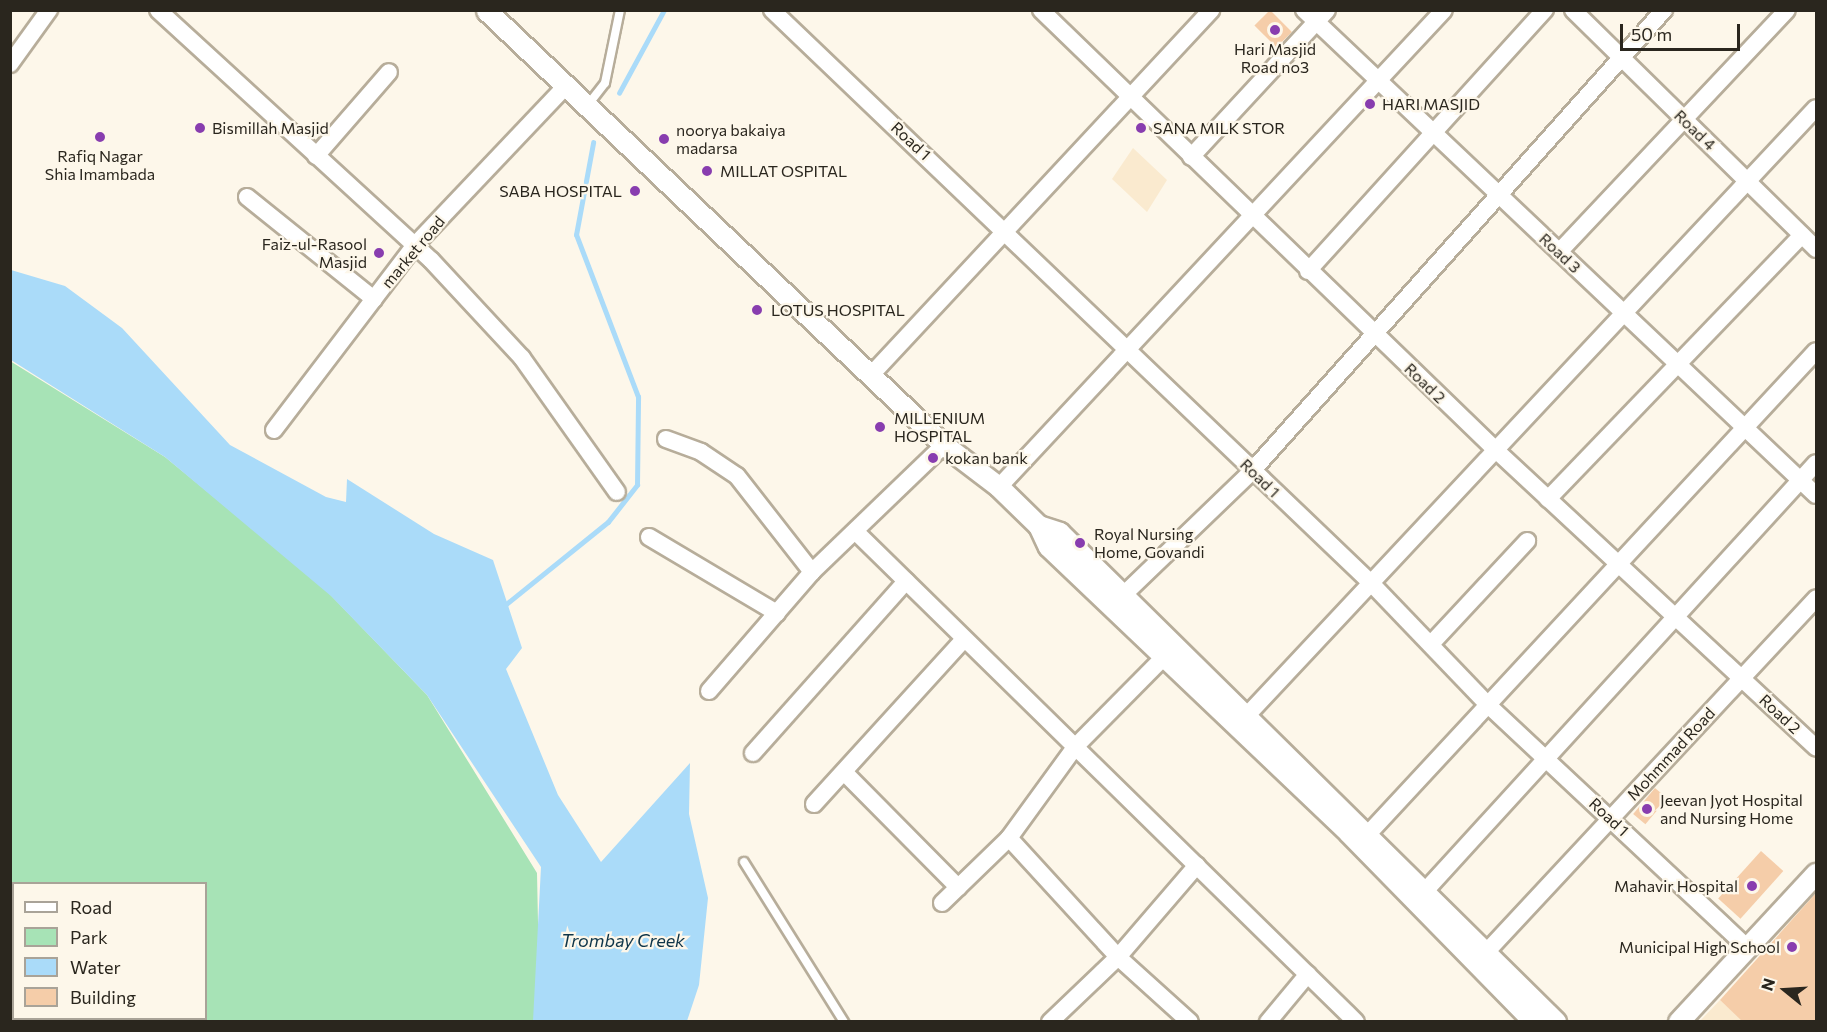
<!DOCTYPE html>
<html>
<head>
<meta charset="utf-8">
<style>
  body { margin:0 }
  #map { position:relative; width:1827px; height:1032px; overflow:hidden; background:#fdf7ea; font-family:Commissioner,sans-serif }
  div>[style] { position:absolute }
  .built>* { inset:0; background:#faeacf }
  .green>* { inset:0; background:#a7e3b6 }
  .water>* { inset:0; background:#aadbf9 }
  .stream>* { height:4.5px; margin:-2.25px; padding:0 2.25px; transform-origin:2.25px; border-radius:2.25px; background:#aadbf9 }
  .building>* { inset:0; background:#f5cda9; transform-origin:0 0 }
  .roads { filter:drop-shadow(2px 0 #b7ad9a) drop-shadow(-2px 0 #b7ad9a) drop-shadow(0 2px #b7ad9a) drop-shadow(0 -2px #b7ad9a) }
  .service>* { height:8px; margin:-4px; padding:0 4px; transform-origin:4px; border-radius:4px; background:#fff }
  .minor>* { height:16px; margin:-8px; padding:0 8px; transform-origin:8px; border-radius:8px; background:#fff }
  .tertiary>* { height:20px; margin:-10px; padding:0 10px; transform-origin:10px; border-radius:10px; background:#fff }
  .dots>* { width:16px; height:16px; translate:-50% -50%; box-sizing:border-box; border:3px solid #fdf7ea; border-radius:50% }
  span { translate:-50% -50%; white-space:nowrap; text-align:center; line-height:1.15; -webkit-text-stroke:4.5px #fdf7ea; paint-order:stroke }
  .poi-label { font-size:16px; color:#2a261e }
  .left { translate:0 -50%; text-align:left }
  .right { translate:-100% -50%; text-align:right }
  .street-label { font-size:16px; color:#2a261e }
  .water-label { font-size:18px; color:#0e3549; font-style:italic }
  .frame { position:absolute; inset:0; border:12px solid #2a261e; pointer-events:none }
  .legend { position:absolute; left:12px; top:882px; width:195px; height:138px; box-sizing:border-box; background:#fdf7ea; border:2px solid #a9a398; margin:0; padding:8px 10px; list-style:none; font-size:18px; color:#2a261e }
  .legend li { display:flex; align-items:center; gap:12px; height:30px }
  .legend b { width:30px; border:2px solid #a9a398 }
  .north { position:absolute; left:1755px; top:960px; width:60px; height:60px; -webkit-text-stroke:4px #fdf7ea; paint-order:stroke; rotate:288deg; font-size:16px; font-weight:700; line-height:24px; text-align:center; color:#2a261e }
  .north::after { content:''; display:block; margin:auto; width:21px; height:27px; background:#2a261e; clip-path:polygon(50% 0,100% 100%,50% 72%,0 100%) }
  .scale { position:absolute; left:1620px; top:24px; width:120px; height:27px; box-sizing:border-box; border:3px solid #2a261e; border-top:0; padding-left:8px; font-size:18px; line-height:21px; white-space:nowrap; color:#2a261e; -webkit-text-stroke:4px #fdf7ea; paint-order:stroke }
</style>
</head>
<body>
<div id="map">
  <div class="built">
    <i style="clip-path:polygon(1133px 148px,1167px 180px,1147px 212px,1112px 179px)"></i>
    <i style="clip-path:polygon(1720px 1000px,1743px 1021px,1699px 1022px)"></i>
  </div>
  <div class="green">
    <i style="clip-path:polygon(evenodd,10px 361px,165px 457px,319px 583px,427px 695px,537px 873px,540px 1021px,11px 1021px,10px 361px,14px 884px,206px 884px,206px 1018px,14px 1018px,14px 884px)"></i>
  </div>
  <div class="water">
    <i style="clip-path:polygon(11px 270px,65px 286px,122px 328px,230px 445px,326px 497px,346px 502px,347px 479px,434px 534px,493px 560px,522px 648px,506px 669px,558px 795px,601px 862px,690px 763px,689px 814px,708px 898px,699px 985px,687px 1021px,533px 1021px,541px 867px,427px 695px,331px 596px,165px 457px,11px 360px)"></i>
  </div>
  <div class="stream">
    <i style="left:619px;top:93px;width:94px;rotate:-61.5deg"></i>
    <i style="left:505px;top:605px;width:132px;rotate:-38.9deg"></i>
    <i style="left:608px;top:522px;width:47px;rotate:-51.9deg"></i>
    <i style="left:637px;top:485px;width:88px;rotate:-89.3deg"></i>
    <i style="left:638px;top:397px;width:173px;rotate:-110.9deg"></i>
    <i style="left:576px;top:235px;width:94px;rotate:-79.5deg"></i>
  </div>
  <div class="building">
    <i style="left:1270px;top:10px;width:31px;height:22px;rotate:45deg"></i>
    <i style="left:1655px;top:788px;width:16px;height:34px;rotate:40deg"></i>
    <i style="left:1761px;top:851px;width:30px;height:64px;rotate:42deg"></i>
    <i style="clip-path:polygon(1816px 893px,1816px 1022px,1743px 1022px,1720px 1000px)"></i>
  </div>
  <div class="roads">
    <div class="service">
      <i style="left:587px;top:106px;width:29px;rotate:-52deg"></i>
      <i style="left:605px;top:83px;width:75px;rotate:-78.4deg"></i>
      <i style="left:744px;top:862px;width:189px;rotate:58deg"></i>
    </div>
    <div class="minor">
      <i style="left:158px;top:10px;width:370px;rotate:42.5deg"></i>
      <i style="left:431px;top:260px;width:134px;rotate:47.1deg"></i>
      <i style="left:522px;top:358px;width:164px;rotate:54.7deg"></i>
      <i style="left:772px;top:10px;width:830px;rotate:43.73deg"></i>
      <i style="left:1372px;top:584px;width:166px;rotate:46.2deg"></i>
      <i style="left:1487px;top:704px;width:356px;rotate:43.1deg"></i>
      <i style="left:1041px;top:10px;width:637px;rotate:44.05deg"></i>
      <i style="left:1499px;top:453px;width:433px;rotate:42.9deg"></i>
      <i style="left:1304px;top:10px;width:705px;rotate:43.45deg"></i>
      <i style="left:1573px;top:10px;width:341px;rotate:44.5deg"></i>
      <i style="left:10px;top:64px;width:67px;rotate:-54.2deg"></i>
      <i style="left:316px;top:156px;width:111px;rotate:-49deg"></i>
      <i style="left:1191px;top:157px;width:200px;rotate:-47.2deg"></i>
      <i style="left:247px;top:197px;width:163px;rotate:38.8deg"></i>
      <i style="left:1559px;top:252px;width:332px;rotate:-46.7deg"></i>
      <i style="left:1308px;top:271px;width:353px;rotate:-47.8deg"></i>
      <i style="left:871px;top:375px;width:499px;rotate:-47deg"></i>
      <i style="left:274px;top:430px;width:233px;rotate:-52.7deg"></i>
      <i style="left:415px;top:245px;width:218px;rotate:-46.5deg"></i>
      <i style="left:666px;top:439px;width:37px;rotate:20deg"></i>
      <i style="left:701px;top:452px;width:43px;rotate:33.7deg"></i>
      <i style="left:737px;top:476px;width:122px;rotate:52deg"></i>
      <i style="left:999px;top:487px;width:652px;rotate:-46.99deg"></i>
      <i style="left:1548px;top:499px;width:366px;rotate:-46.1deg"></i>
      <i style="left:855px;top:531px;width:701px;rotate:44.42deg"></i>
      <i style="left:649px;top:537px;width:149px;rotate:30.7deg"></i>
      <i style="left:1114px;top:604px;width:192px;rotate:-43.9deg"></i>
      <i style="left:1252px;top:471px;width:618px;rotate:-48.21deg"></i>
      <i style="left:1431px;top:644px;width:141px;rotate:-47deg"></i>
      <i style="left:709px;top:691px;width:157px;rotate:-49.1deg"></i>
      <i style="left:812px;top:572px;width:183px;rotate:-43.9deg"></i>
      <i style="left:1238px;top:725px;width:845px;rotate:-46.87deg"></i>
      <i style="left:753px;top:753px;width:230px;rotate:-48.3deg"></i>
      <i style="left:845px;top:773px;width:161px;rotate:45.3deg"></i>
      <i style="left:814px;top:804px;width:223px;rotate:-47.7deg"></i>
      <i style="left:1369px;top:833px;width:657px;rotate:-47.16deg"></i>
      <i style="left:1009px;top:838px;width:161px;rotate:47.5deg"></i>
      <i style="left:1118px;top:957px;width:97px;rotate:42.1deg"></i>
      <i style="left:1426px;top:890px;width:578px;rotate:-47.59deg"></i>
      <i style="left:942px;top:903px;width:93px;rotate:-44.1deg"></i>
      <i style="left:1009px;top:838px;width:112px;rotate:-54deg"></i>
      <i style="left:1075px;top:747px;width:138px;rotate:-45.3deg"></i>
      <i style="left:1478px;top:961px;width:496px;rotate:-47deg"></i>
      <i style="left:1050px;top:1022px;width:94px;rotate:-43.7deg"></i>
      <i style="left:1118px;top:957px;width:121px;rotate:-49.3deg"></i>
      <i style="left:1268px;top:1022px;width:62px;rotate:-50.2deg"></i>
    </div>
    <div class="tertiary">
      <i style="left:487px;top:11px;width:630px;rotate:43.52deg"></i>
      <i style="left:944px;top:445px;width:69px;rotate:37.4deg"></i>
      <i style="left:999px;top:487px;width:56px;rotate:44.3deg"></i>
      <i style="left:1039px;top:526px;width:23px;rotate:65deg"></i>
      <i style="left:1049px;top:547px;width:414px;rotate:43.6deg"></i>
      <i style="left:1349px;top:833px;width:264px;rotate:45.6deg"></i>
      <i style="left:1039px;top:526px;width:22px;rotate:18deg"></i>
      <i style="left:1060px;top:533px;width:697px;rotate:44.59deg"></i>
      <i style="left:1679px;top:1022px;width:202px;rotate:-47.2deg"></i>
    </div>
  </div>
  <div class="dots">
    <i style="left:1275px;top:30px;background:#883daf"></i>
    <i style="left:1370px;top:104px;background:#883daf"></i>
    <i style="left:200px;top:128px;background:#883daf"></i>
    <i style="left:1141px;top:128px;background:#883daf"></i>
    <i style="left:100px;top:137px;background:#883daf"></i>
    <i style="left:664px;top:139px;background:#883daf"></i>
    <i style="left:707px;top:171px;background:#883daf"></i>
    <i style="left:635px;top:191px;background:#883daf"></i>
    <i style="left:379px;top:253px;background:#883daf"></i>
    <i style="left:757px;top:310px;background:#883daf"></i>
    <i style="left:880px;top:427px;background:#883daf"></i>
    <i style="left:933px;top:458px;background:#883daf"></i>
    <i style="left:1080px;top:543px;background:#883daf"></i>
    <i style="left:1647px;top:809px;background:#883daf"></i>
    <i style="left:1752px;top:886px;background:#883daf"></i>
    <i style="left:1792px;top:947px;background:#883daf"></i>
  </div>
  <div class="poi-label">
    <span style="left:1275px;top:58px">Hari Masjid<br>Road no3</span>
    <span class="left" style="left:1382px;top:104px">HARI MASJID</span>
    <span class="left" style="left:212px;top:128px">Bismillah Masjid</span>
    <span class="left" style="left:1153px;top:128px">SANA MILK STOR</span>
    <span class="left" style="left:676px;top:139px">noorya bakaiya<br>madarsa</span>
    <span style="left:100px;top:165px">Rafiq Nagar<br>Shia Imambada</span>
    <span class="left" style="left:720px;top:171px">MILLAT OSPITAL</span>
    <span class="right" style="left:622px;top:191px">SABA HOSPITAL</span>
    <span class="right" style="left:367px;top:253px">Faiz-ul-Rasool<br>Masjid</span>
    <span class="left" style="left:771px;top:310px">LOTUS HOSPITAL</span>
    <span class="left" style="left:894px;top:427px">MILLENIUM<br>HOSPITAL</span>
    <span class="left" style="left:945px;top:458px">kokan bank</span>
    <span class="left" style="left:1094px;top:543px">Royal Nursing<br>Home, Govandi</span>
    <span class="left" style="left:1660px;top:809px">Jeevan Jyot Hospital<br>and Nursing Home</span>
    <span class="right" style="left:1738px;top:886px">Mahavir Hospital</span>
    <span class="right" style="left:1780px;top:947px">Municipal High School</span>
  </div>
  <div class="street-label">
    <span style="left:1695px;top:130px;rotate:44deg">Road 4</span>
    <span style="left:911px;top:141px;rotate:43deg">Road 1</span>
    <span style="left:413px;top:252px;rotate:-50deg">market road</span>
    <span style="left:1560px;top:253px;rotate:43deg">Road 3</span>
    <span style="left:1425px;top:383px;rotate:44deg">Road 2</span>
    <span style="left:1260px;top:478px;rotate:44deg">Road 1</span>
    <span style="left:1780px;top:714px;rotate:43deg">Road 2</span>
    <span style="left:1671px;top:754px;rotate:-47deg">Mohmmad Road</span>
    <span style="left:1609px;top:817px;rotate:43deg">Road 1</span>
  </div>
  <div class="water-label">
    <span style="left:623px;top:940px">Trombay Creek</span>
  </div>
  <div class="frame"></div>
  <ul class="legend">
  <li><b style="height:8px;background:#fff"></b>Road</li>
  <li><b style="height:16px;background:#a7e3b6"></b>Park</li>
  <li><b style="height:16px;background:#aadbf9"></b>Water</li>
  <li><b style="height:16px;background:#f5cda9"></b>Building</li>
  </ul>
  <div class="north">N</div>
  <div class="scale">50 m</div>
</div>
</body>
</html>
